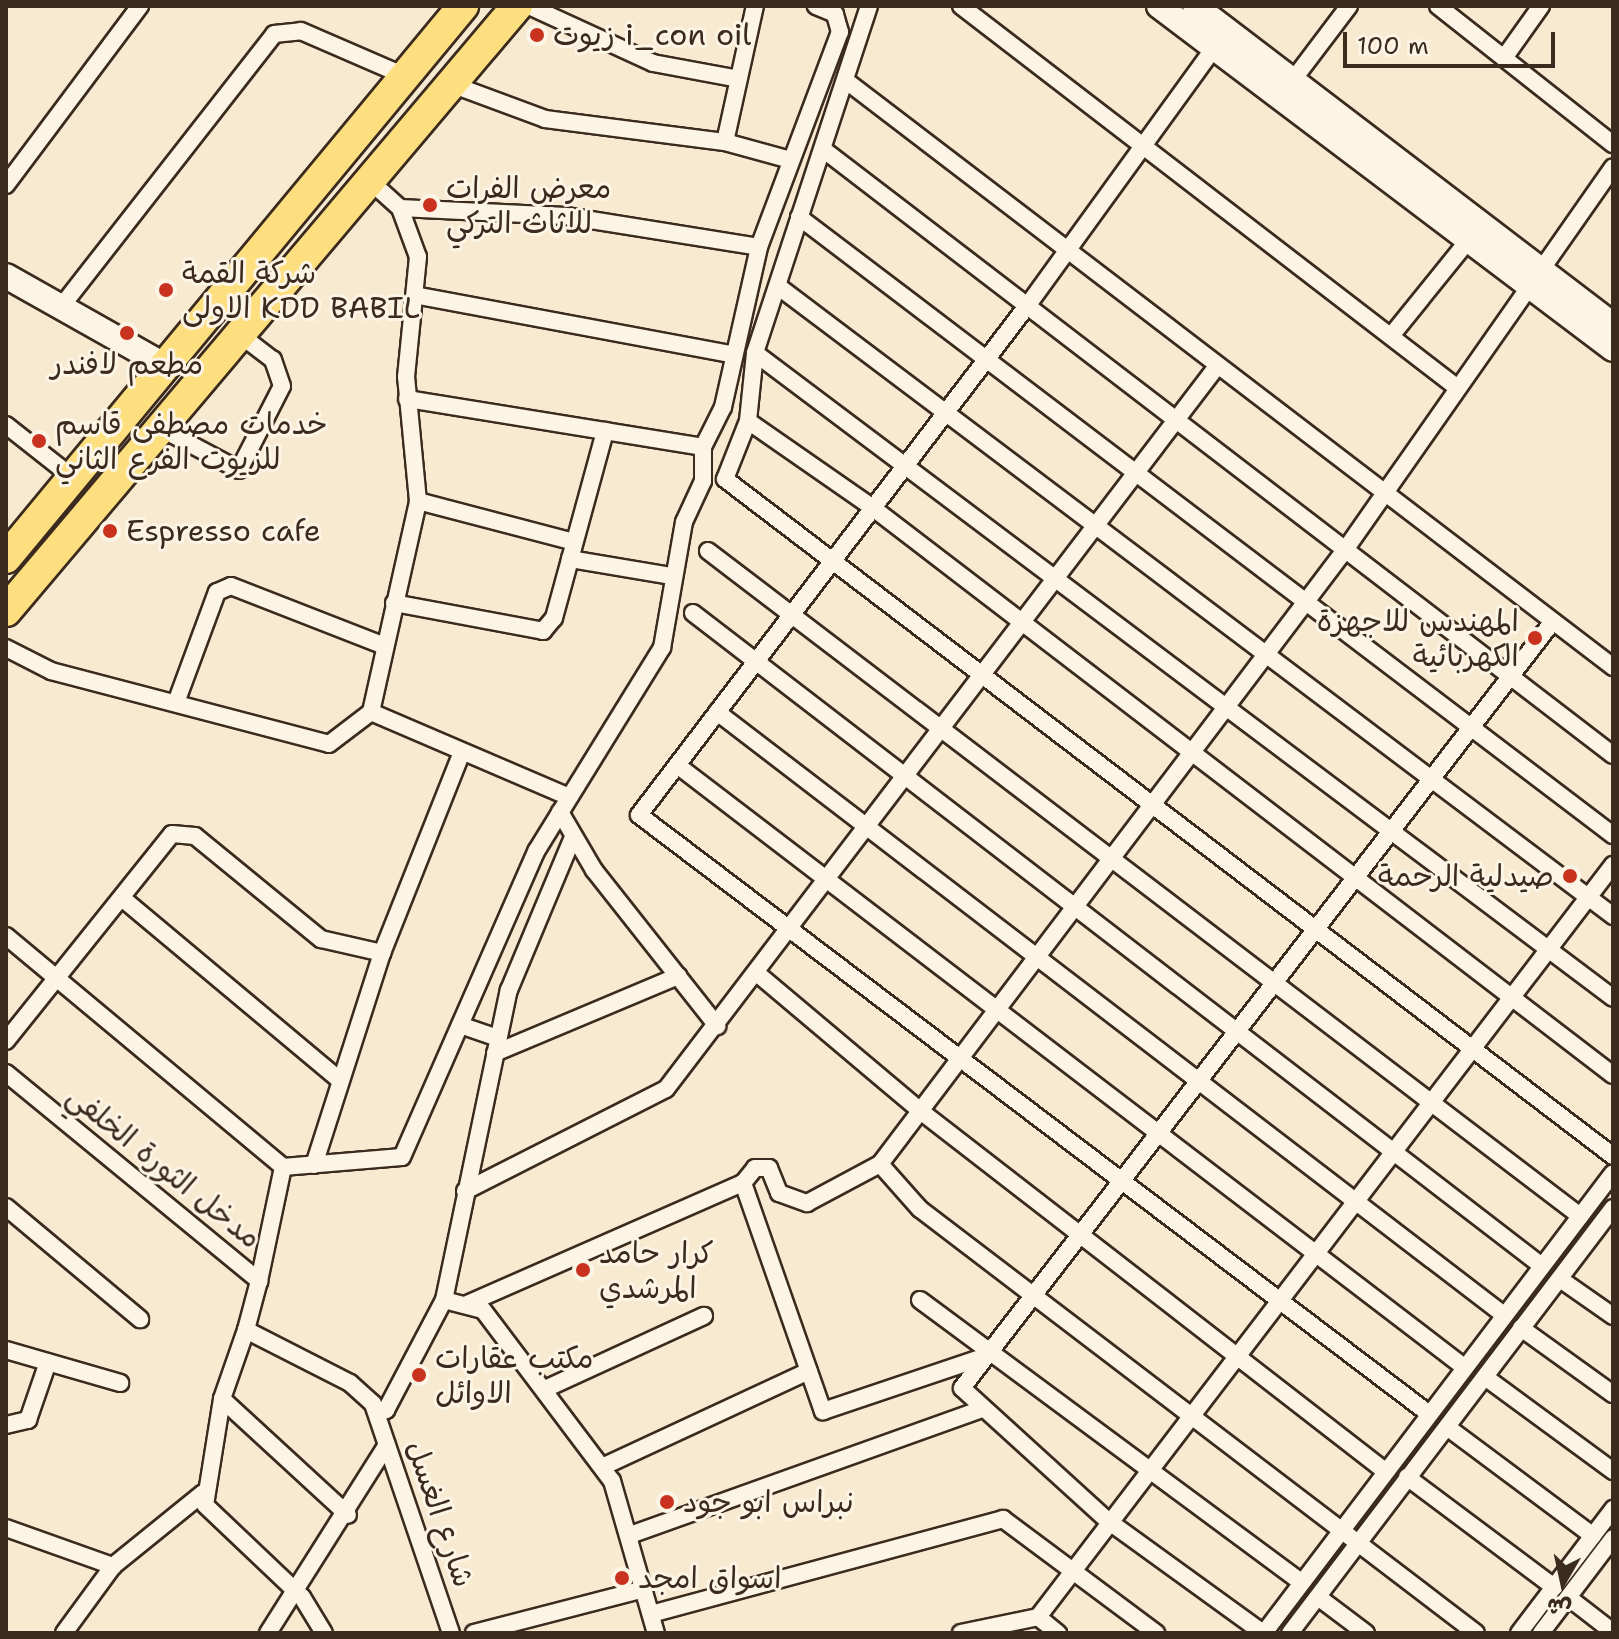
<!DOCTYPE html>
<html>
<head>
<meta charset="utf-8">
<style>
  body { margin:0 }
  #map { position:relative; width:1619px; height:1639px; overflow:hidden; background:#f8e9d1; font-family:"Shantell Sans","Playpen Sans Arabic",sans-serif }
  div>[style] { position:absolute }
  .roads { filter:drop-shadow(2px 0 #3b2a1e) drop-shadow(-2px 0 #3b2a1e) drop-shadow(0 2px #3b2a1e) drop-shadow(0 -2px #3b2a1e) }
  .street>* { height:16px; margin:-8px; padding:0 8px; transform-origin:8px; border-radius:8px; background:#fcf5e5 }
  .secondary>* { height:24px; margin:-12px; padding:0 12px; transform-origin:12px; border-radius:12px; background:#fcf5e5 }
  .highway>* { height:30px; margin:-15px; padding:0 15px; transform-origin:15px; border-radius:15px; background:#fedf80 }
  .dots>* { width:22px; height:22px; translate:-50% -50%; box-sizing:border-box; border:4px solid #fcf5e5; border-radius:50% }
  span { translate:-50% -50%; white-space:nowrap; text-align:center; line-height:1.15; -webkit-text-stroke:6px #fcf5e5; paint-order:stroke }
  .poi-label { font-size:30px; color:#3b2a1e }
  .left { translate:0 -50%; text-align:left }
  .right { translate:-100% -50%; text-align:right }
  .street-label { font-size:30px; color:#3b2a1e }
  .frame { position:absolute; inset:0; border:8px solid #3b2a1e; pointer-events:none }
  .north { position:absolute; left:1523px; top:1543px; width:80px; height:80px; -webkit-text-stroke:6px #fcf5e5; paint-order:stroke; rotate:189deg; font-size:22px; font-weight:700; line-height:32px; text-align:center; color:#3b2a1e }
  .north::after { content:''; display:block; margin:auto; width:28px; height:36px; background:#3b2a1e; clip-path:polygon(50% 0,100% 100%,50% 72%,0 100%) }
  .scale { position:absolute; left:1343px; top:32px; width:212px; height:36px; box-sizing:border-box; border:4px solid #3b2a1e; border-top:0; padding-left:10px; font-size:24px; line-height:28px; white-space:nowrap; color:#3b2a1e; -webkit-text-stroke:6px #fcf5e5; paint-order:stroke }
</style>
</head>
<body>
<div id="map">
  <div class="roads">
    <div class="street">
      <i style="left:529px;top:6px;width:136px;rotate:24.7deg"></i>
      <i style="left:653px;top:63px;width:87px;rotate:10.5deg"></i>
      <i style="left:869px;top:6px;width:365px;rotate:108.2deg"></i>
      <i style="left:755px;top:353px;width:68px;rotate:95.9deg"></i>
      <i style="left:748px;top:421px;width:62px;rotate:111.6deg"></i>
      <i style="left:725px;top:479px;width:1117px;rotate:37.32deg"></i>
      <i style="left:961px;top:6px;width:623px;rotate:37.57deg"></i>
      <i style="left:1438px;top:6px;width:223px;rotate:38.3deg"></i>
      <i style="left:1219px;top:41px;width:327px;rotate:125.9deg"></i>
      <i style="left:1027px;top:306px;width:640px;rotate:127.32deg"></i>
      <i style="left:639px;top:815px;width:990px;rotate:37.16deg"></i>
      <i style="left:1504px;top:58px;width:64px;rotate:-54.6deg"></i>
      <i style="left:1293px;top:80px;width:93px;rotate:-52.9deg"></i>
      <i style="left:849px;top:83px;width:962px;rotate:37.39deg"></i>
      <i style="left:451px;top:84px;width:100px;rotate:20.4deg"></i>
      <i style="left:545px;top:119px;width:181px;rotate:7.3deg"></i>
      <i style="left:725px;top:142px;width:68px;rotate:15.3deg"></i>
      <i style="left:725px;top:142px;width:139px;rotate:-77.6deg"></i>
      <i style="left:824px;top:150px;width:994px;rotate:37.48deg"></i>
      <i style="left:370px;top:181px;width:40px;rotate:42deg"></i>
      <i style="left:400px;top:208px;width:166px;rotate:2.8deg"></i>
      <i style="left:566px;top:216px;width:195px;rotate:9.1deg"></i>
      <i style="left:6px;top:185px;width:224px;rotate:-53.2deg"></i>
      <i style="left:799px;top:217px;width:1022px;rotate:37.21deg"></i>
      <i style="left:779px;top:287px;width:1045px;rotate:37.02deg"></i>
      <i style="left:420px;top:296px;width:315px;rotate:10.6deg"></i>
      <i style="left:61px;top:307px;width:346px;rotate:-52deg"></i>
      <i style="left:274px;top:34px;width:27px;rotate:-6deg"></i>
      <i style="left:301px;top:31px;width:113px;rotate:23.4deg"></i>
      <i style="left:1391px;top:336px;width:126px;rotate:-51.1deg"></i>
      <i style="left:755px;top:353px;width:1073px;rotate:36.93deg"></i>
      <i style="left:407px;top:399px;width:300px;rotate:9.2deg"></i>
      <i style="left:748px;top:421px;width:152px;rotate:34.8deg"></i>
      <i style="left:873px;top:508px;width:932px;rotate:37.46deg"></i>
      <i style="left:6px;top:425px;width:84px;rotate:38.2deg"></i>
      <i style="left:160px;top:428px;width:89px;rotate:28deg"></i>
      <i style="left:239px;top:470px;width:94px;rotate:-62.9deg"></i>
      <i style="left:282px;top:386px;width:28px;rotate:-109deg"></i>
      <i style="left:273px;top:360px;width:43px;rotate:-142.6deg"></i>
      <i style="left:418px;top:501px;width:161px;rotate:14.7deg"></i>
      <i style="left:708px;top:551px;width:1097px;rotate:37.33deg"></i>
      <i style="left:570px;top:559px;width:103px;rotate:9.5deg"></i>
      <i style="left:394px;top:603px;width:152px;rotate:10.6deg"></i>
      <i style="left:543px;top:631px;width:17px;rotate:-50deg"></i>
      <i style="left:554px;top:618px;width:194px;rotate:-74.7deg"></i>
      <i style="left:693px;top:613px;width:1071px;rotate:37.57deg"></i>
      <i style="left:6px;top:648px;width:51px;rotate:27.1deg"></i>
      <i style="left:51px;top:671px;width:287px;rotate:14.7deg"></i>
      <i style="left:329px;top:744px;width:53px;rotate:-37.3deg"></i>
      <i style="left:371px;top:712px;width:215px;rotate:23.2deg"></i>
      <i style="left:177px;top:700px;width:115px;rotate:-69.7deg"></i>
      <i style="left:217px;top:592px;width:15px;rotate:-23deg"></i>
      <i style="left:231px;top:586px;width:165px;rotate:21.3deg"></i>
      <i style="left:371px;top:712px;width:216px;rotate:-77.4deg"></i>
      <i style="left:418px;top:501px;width:125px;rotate:-95.5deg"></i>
      <i style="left:406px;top:377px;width:121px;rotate:-84.3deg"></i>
      <i style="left:418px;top:257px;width:52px;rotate:-110.2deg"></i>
      <i style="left:717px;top:712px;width:991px;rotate:37.46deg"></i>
      <i style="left:677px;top:765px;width:991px;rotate:37.41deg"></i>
      <i style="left:560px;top:812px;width:67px;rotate:59.6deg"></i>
      <i style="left:594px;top:870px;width:199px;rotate:51.7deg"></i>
      <i style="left:122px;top:898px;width:285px;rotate:39.9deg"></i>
      <i style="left:6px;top:936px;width:361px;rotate:39.8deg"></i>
      <i style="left:283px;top:1167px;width:119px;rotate:-4.8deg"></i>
      <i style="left:402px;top:1157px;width:335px;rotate:-66.3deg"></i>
      <i style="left:537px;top:850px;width:238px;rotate:-58.3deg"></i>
      <i style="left:662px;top:648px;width:128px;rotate:-80.1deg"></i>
      <i style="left:684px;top:522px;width:45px;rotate:-65.1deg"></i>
      <i style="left:703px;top:481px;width:34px;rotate:-90deg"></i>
      <i style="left:703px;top:447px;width:45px;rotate:-63.4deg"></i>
      <i style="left:723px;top:407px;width:164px;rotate:-77.3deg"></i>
      <i style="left:759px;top:247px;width:230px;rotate:-69.4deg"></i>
      <i style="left:840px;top:32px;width:19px;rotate:-106deg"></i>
      <i style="left:835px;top:14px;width:21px;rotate:-157deg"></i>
      <i style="left:759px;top:975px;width:208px;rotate:40.1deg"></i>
      <i style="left:918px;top:1109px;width:591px;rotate:37.78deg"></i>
      <i style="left:460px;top:1025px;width:40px;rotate:18.9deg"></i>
      <i style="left:6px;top:1041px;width:265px;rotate:-51.3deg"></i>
      <i style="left:172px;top:834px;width:23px;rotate:5deg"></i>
      <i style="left:195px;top:836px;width:163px;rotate:39.3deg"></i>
      <i style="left:321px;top:939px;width:63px;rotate:12.9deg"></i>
      <i style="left:495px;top:1053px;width:199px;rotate:-22.8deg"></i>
      <i style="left:6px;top:1073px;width:328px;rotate:39.4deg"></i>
      <i style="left:259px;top:1281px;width:51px;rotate:104.9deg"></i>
      <i style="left:246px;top:1330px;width:117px;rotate:27deg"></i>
      <i style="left:350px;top:1383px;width:31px;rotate:42deg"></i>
      <i style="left:373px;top:1404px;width:242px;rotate:71.2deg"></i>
      <i style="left:880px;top:1164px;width:60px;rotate:48.4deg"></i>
      <i style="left:920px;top:1209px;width:699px;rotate:37.33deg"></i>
      <i style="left:314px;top:1165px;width:223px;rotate:-72.2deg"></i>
      <i style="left:382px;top:953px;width:216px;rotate:-68.3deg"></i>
      <i style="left:743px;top:1183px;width:19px;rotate:-51deg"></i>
      <i style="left:755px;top:1168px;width:14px"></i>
      <i style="left:769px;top:1168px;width:27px;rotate:68deg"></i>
      <i style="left:779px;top:1193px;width:30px;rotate:20deg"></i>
      <i style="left:807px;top:1203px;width:83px;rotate:-28.1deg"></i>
      <i style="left:880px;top:1164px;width:770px;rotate:-52.86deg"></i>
      <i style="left:1345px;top:550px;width:467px;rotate:-55deg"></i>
      <i style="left:465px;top:1191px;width:225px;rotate:-26.9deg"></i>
      <i style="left:666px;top:1089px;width:910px;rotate:-52.68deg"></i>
      <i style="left:6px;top:1207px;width:175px;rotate:39.9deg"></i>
      <i style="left:1560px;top:1279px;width:65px;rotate:34.9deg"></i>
      <i style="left:259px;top:1281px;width:116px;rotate:-78.1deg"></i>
      <i style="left:444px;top:1300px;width:317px;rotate:-78.2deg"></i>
      <i style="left:509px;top:990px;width:166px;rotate:-67.3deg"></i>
      <i style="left:920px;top:1300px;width:474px;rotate:36.5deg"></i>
      <i style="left:467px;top:1304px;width:301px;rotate:-23.7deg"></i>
      <i style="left:743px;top:1183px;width:242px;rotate:70.7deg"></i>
      <i style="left:823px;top:1411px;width:175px;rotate:-18.6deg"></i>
      <i style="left:1521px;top:1328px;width:113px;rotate:35.7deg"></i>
      <i style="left:246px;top:1330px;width:73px;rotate:109.2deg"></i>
      <i style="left:222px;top:1399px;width:107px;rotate:99.1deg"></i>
      <i style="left:205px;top:1505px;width:134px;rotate:43.5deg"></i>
      <i style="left:302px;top:1597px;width:42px;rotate:58.6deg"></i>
      <i style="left:6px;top:1350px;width:119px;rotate:16.1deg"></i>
      <i style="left:1485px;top:1377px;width:159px;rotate:36.3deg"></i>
      <i style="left:545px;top:1389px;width:175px;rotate:-24.7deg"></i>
      <i style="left:222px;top:1399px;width:171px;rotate:42.6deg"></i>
      <i style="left:378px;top:1413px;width:9px;rotate:-21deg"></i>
      <i style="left:386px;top:1410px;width:124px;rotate:-62.2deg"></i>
      <i style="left:444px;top:1300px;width:40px;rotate:14.4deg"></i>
      <i style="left:483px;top:1310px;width:214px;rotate:53deg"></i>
      <i style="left:612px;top:1481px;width:158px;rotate:73.9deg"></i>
      <i style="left:6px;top:1425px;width:23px;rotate:-13deg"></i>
      <i style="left:28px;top:1420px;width:61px;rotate:-71deg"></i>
      <i style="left:1447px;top:1427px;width:182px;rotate:36.7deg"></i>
      <i style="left:602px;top:1467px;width:228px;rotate:-24.9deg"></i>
      <i style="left:1407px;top:1477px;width:184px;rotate:36.8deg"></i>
      <i style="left:6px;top:1528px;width:114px;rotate:19.6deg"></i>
      <i style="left:630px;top:1535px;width:371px;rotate:-19.7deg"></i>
      <i style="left:1318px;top:1597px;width:60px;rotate:36.9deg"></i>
      <i style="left:1569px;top:1598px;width:56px;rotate:37.7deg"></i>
      <i style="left:651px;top:1614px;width:365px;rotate:-15.1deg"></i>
      <i style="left:1003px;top:1519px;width:191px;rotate:36.7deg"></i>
      <i style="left:1038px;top:1617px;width:947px;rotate:-52.6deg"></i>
      <i style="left:1038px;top:1617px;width:26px;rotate:39deg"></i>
      <i style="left:64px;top:1633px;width:83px;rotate:-53.8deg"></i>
      <i style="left:113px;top:1566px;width:116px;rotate:-39deg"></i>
      <i style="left:268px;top:1633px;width:222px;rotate:-57.7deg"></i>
      <i style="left:474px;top:1633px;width:176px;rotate:-14.5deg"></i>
      <i style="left:961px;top:1633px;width:79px;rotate:-11.7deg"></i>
      <i style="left:1263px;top:1633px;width:191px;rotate:-144.1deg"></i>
      <i style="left:1108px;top:1521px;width:197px;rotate:-137.7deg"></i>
      <i style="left:962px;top:1388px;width:968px;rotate:-52.38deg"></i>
      <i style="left:1264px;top:1633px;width:577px;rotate:-52.81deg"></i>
      <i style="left:1290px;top:1633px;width:534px;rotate:-52.77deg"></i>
      <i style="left:1519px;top:1633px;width:156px;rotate:-52.8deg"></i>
      <i style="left:1541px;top:1633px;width:119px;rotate:-52.8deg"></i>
    </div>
    <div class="secondary">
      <i style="left:1159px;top:6px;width:569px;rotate:37.07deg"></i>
      <i style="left:1195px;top:6px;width:526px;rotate:37.35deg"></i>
      <i style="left:6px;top:276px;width:181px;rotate:29.4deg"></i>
    </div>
    <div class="highway">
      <i style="left:6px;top:558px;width:717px;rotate:-50.38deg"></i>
      <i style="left:6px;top:611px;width:792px;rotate:-49.81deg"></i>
    </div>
  </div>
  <div class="dots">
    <i style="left:537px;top:35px;background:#c8321e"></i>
    <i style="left:430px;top:205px;background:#c8321e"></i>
    <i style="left:166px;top:290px;background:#c8321e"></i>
    <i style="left:127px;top:333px;background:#c8321e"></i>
    <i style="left:39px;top:441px;background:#c8321e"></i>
    <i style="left:110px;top:531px;background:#c8321e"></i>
    <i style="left:1535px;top:638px;background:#c8321e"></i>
    <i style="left:1570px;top:876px;background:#c8321e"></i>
    <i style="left:583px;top:1270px;background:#c8321e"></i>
    <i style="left:419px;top:1375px;background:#c8321e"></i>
    <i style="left:667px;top:1502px;background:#c8321e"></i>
    <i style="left:622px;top:1578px;background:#c8321e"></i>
  </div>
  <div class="poi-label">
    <span class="left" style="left:553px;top:35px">زيوت i_con oil</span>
    <span class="left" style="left:446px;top:205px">معرض الفرات<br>للاثاث التركي</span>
    <span class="left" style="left:182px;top:290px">شركة القمة<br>الاولى KDD BABIL</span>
    <span style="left:127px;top:364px">مطعم لافندر</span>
    <span class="left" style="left:55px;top:441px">خدمات مصطفى قاسم<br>للزيوت الفرع الثاني</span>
    <span class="left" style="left:126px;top:531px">Espresso cafe</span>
    <span class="right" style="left:1519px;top:638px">المهندس للاجهزة<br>الكهربائية</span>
    <span class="right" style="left:1554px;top:876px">صيدلية الرحمة</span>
    <span class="left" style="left:599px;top:1270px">كرار حامد<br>المرشدي</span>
    <span class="left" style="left:435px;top:1375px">مكتب عقارات<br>الاوائل</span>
    <span class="left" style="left:683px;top:1502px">نبراس ابو جود</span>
    <span class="left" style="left:638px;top:1578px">اسواق امجد</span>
  </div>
  <div class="street-label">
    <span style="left:164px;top:1167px;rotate:39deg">مدخل الثورة الخلفي</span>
    <span style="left:440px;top:1514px;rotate:71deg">شارع الغسل</span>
  </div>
  <div class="frame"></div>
  <div class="north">ش</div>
  <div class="scale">100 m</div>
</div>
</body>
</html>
